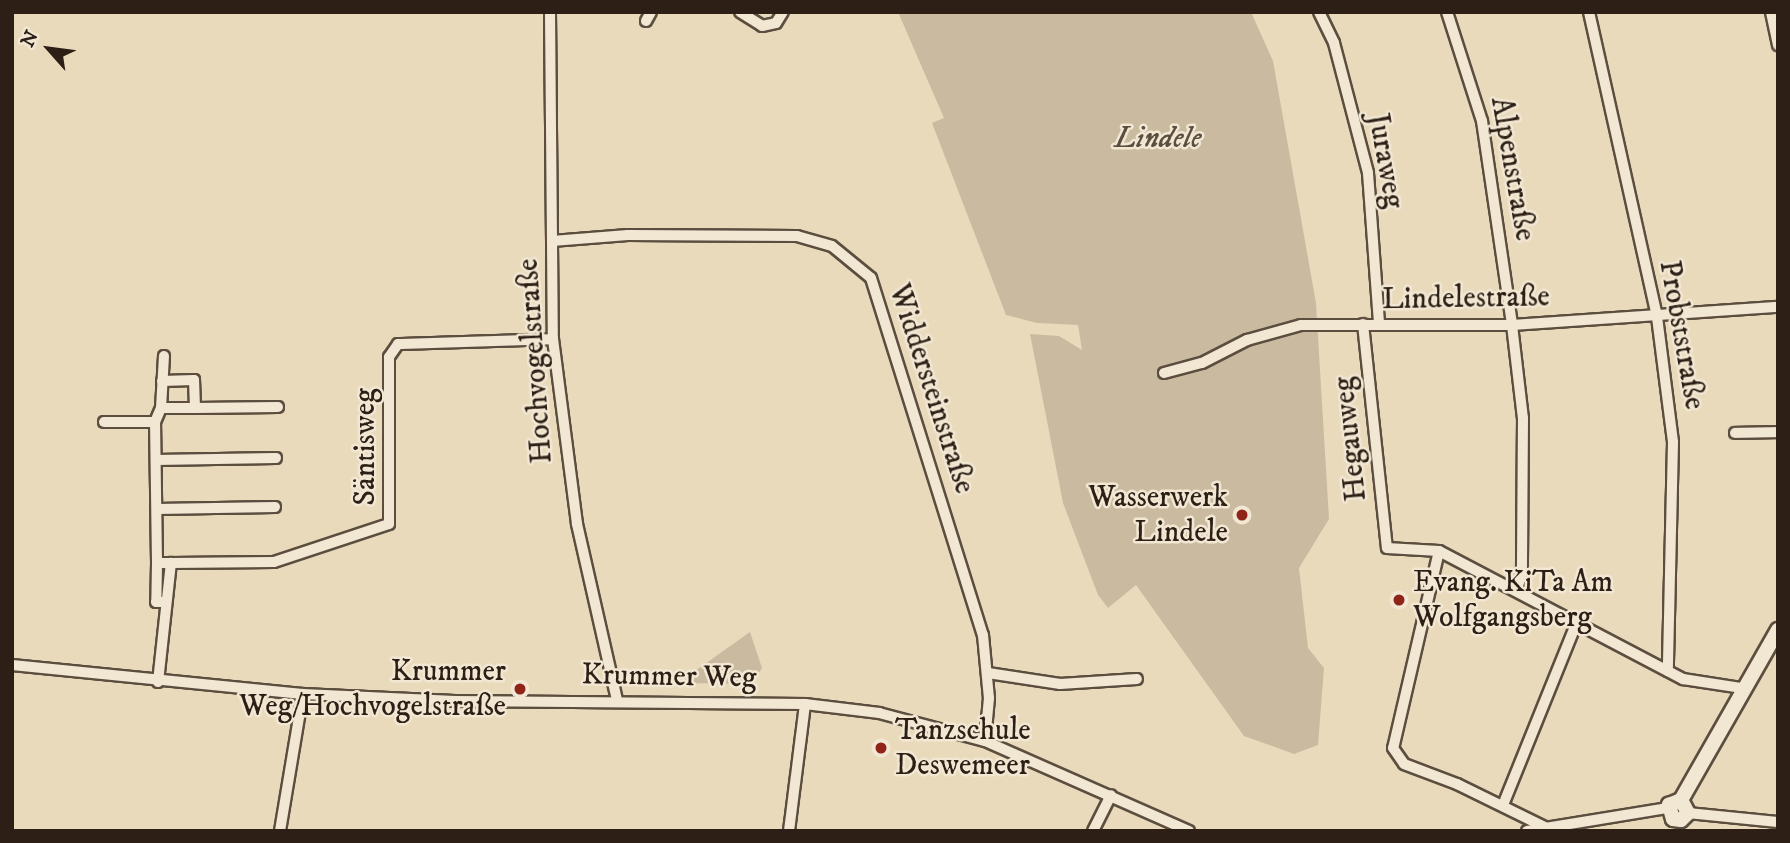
<!DOCTYPE html>
<html>
<head>
<meta charset="utf-8">
<style>
  body { margin:0 }
  #map { position:relative; width:1790px; height:843px; overflow:hidden; background:#eadabc; font-family:"IM FELL DW Pica",serif }
  div>[style] { position:absolute }
  .green>* { inset:0; background:#cabaa0 }
  .roads { filter:drop-shadow(2px 0 #5c4e3f) drop-shadow(-2px 0 #5c4e3f) drop-shadow(0 2px #5c4e3f) drop-shadow(0 -2px #5c4e3f) }
  .minor>* { height:10px; margin:-5px; padding:0 5px; transform-origin:5px; border-radius:5px; background:#f1e7d3 }
  .secondary>* { height:14px; margin:-7px; padding:0 7px; transform-origin:7px; border-radius:7px; background:#f1e7d3 }
  .dots>* { width:19px; height:19px; translate:-50% -50%; box-sizing:border-box; border:4px solid #f1e7d3; border-radius:50% }
  span { translate:-50% -50%; white-space:nowrap; text-align:center; line-height:1.15; -webkit-text-stroke:5px #f1e7d3; paint-order:stroke }
  .park-label { font-size:30px; color:#5c4e3f; font-style:italic }
  .street-label { font-size:30px; color:#2d1f15 }
  .poi-label { font-size:30px; color:#2d1f15 }
  .right { translate:-100% -50%; text-align:right }
  .left { translate:0 -50%; text-align:left }
  .frame { position:absolute; inset:0; border:14px solid #2d1f15; pointer-events:none }
  .north { position:absolute; left:14px; top:14px; width:70px; height:70px; -webkit-text-stroke:5px #f1e7d3; paint-order:stroke; rotate:298deg; font-size:19px; font-weight:700; line-height:28px; text-align:center; color:#2d1f15 }
  .north::after { content:''; display:block; margin:auto; width:24px; height:32px; background:#2d1f15; clip-path:polygon(50% 0,100% 100%,50% 72%,0 100%) }
</style>
</head>
<body>
<div id="map">
  <div class="green">
    <i style="clip-path:polygon(898px 12px,1251px 12px,1273px 61px,1316px 303px,1329px 519px,1299px 568px,1308px 648px,1324px 668px,1318px 745px,1294px 754px,1244px 736px,1136px 585px,1108px 608px,1098px 595px,1063px 503px,1030px 334px,1059px 336px,1082px 350px,1078px 325px,1037px 323px,1006px 315px,932px 123px,944px 118px)"></i>
    <i style="clip-path:polygon(750px 632px,762px 668px,752px 684px,678px 683px)"></i>
  </div>
  <div class="roads">
    <div class="minor">
      <i style="left:550px;top:12px;width:327px;rotate:89.5deg"></i>
      <i style="left:553px;top:339px;width:187px;rotate:82.6deg"></i>
      <i style="left:577px;top:524px;width:180px;rotate:77.2deg"></i>
      <i style="left:740px;top:12px;width:26px;rotate:32deg"></i>
      <i style="left:762px;top:26px;width:14px;rotate:-12deg"></i>
      <i style="left:776px;top:23px;width:13px;rotate:-58deg"></i>
      <i style="left:1319px;top:12px;width:34px;rotate:64deg"></i>
      <i style="left:1334px;top:43px;width:134px;rotate:75.3deg"></i>
      <i style="left:1368px;top:173px;width:151px;rotate:85.8deg"></i>
      <i style="left:1447px;top:12px;width:114px;rotate:72.2deg"></i>
      <i style="left:1482px;top:121px;width:206px;rotate:81.6deg"></i>
      <i style="left:1512px;top:325px;width:94px;rotate:83.3deg"></i>
      <i style="left:1523px;top:418px;width:154px;rotate:90.4deg"></i>
      <i style="left:1522px;top:572px;width:19px;rotate:106deg"></i>
      <i style="left:1589px;top:12px;width:312px;rotate:77.4deg"></i>
      <i style="left:1657px;top:317px;width:126px;rotate:82.7deg"></i>
      <i style="left:1673px;top:442px;width:229px;rotate:91.3deg"></i>
      <i style="left:1771px;top:12px;width:34px;rotate:78deg"></i>
      <i style="left:646px;top:21px;width:10px;rotate:-61deg"></i>
      <i style="left:552px;top:241px;width:76px;rotate:-4.5deg"></i>
      <i style="left:628px;top:235px;width:169px;rotate:0.3deg"></i>
      <i style="left:797px;top:236px;width:36px;rotate:16deg"></i>
      <i style="left:832px;top:246px;width:50px;rotate:39.4deg"></i>
      <i style="left:871px;top:278px;width:374px;rotate:72.6deg"></i>
      <i style="left:983px;top:635px;width:63px;rotate:84.6deg"></i>
      <i style="left:989px;top:698px;width:43px;rotate:95.3deg"></i>
      <i style="left:1363px;top:324px;width:225px;rotate:83.9deg"></i>
      <i style="left:1387px;top:548px;width:52px;rotate:3.3deg"></i>
      <i style="left:1439px;top:551px;width:276px;rotate:27.7deg"></i>
      <i style="left:1683px;top:679px;width:60px;rotate:8.7deg"></i>
      <i style="left:1164px;top:373px;width:39px;rotate:-15deg"></i>
      <i style="left:1202px;top:363px;width:51px;rotate:-27.1deg"></i>
      <i style="left:1247px;top:340px;width:56px;rotate:-15.5deg"></i>
      <i style="left:1301px;top:325px;width:211px"></i>
      <i style="left:1512px;top:325px;width:267px;rotate:-3.9deg"></i>
      <i style="left:161px;top:408px;width:34px"></i>
      <i style="left:195px;top:408px;width:28px;rotate:-92deg"></i>
      <i style="left:194px;top:380px;width:32px;rotate:178deg"></i>
      <i style="left:195px;top:408px;width:83px;rotate:-0.7deg"></i>
      <i style="left:104px;top:422px;width:51px"></i>
      <i style="left:1735px;top:433px;width:43px;rotate:-1.3deg"></i>
      <i style="left:156px;top:460px;width:120px;rotate:-1deg"></i>
      <i style="left:157px;top:509px;width:118px;rotate:-1deg"></i>
      <i style="left:1439px;top:551px;width:202px;rotate:103.1deg"></i>
      <i style="left:1393px;top:748px;width:19px;rotate:55deg"></i>
      <i style="left:1404px;top:764px;width:57px;rotate:20.7deg"></i>
      <i style="left:1457px;top:784px;width:100px;rotate:26.1deg"></i>
      <i style="left:157px;top:563px;width:39px;rotate:91deg"></i>
      <i style="left:156px;top:602px;width:9px"></i>
      <i style="left:171px;top:563px;width:103px;rotate:-0.6deg"></i>
      <i style="left:274px;top:562px;width:121px;rotate:-18.3deg"></i>
      <i style="left:389px;top:524px;width:167px;rotate:-90deg"></i>
      <i style="left:389px;top:357px;width:16px;rotate:-55deg"></i>
      <i style="left:398px;top:344px;width:155px;rotate:-1.8deg"></i>
      <i style="left:12px;top:665px;width:292px;rotate:5.7deg"></i>
      <i style="left:303px;top:694px;width:152px;rotate:2.6deg"></i>
      <i style="left:455px;top:701px;width:350px;rotate:0.5deg"></i>
      <i style="left:805px;top:704px;width:75px;rotate:6.9deg"></i>
      <i style="left:879px;top:713px;width:110px;rotate:14.8deg"></i>
      <i style="left:985px;top:741px;width:223px;rotate:23.8deg"></i>
      <i style="left:988px;top:673px;width:73px;rotate:8.7deg"></i>
      <i style="left:1060px;top:684px;width:77px;rotate:-3.7deg"></i>
      <i style="left:158px;top:682px;width:120px;rotate:-83.8deg"></i>
      <i style="left:171px;top:563px;width:14px;rotate:180deg"></i>
      <i style="left:157px;top:563px;width:141px;rotate:-90.8deg"></i>
      <i style="left:155px;top:422px;width:15px;rotate:-67deg"></i>
      <i style="left:161px;top:408px;width:52px;rotate:-86.7deg"></i>
      <i style="left:1503px;top:805px;width:197px;rotate:-68deg"></i>
      <i style="left:1688px;top:813px;width:90px;rotate:5.7deg"></i>
      <i style="left:280px;top:831px;width:139px;rotate:-80.5deg"></i>
      <i style="left:789px;top:831px;width:128px;rotate:-82.8deg"></i>
      <i style="left:1093px;top:831px;width:40px;rotate:-63.4deg"></i>
      <i style="left:1527px;top:831px;width:143px;rotate:-9.3deg"></i>
    </div>
    <div class="secondary">
      <i style="left:1673px;top:819px;width:15px;rotate:-106deg"></i>
      <i style="left:1669px;top:805px;width:13px;rotate:-23deg"></i>
      <i style="left:1681px;top:800px;width:196px;rotate:-60.3deg"></i>
      <i style="left:1673px;top:819px;width:8px;rotate:7deg"></i>
      <i style="left:1681px;top:820px;width:10px;rotate:-45deg"></i>
      <i style="left:1688px;top:813px;width:15px;rotate:-118deg"></i>
    </div>
  </div>
  <div class="dots">
    <i style="left:1242px;top:515px;background:#8f2418"></i>
    <i style="left:1399px;top:600px;background:#8f2418"></i>
    <i style="left:520px;top:689px;background:#8f2418"></i>
    <i style="left:881px;top:748px;background:#8f2418"></i>
  </div>
  <div class="park-label">
    <span style="left:1158px;top:139px">Lindele</span>
  </div>
  <div class="street-label">
    <span style="left:1385px;top:161px;rotate:80deg">Juraweg</span>
    <span style="left:1512px;top:169px;rotate:80deg">Alpenstraße</span>
    <span style="left:1466px;top:299px;rotate:-1deg">Lindelestraße</span>
    <span style="left:1681px;top:335px;rotate:80deg">Probststraße</span>
    <span style="left:536px;top:361px;rotate:-94deg">Hochvogelstraße</span>
    <span style="left:931px;top:389px;rotate:72deg">Widdersteinstraße</span>
    <span style="left:1351px;top:439px;rotate:-96deg">Hegauweg</span>
    <span style="left:366px;top:447px;rotate:-90deg">Säntisweg</span>
    <span style="left:669px;top:677px;rotate:1deg">Krummer Weg</span>
  </div>
  <div class="poi-label">
    <span class="right" style="left:1228px;top:515px">Wasserwerk<br>Lindele</span>
    <span class="left" style="left:1413px;top:600px">Evang. KiTa Am<br>Wolfgangsberg</span>
    <span class="right" style="left:506px;top:689px">Krummer<br>Weg/Hochvogelstraße</span>
    <span class="left" style="left:895px;top:748px">Tanzschule<br>Deswemeer</span>
  </div>
  <div class="frame"></div>
  <div class="north">N</div>
</div>
</body>
</html>
